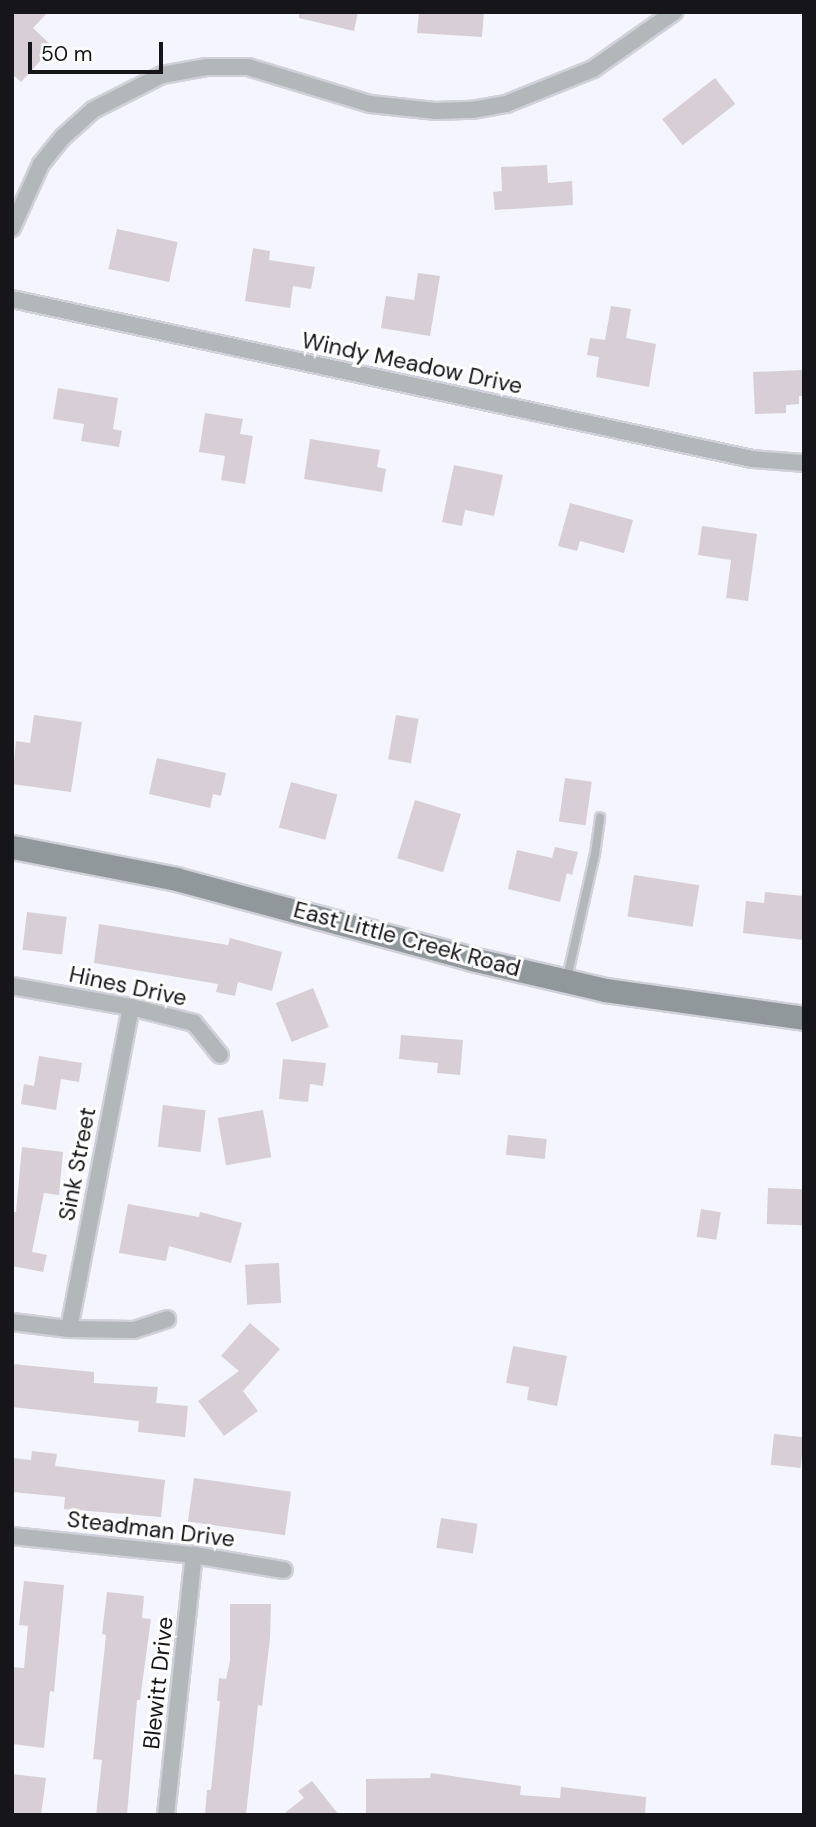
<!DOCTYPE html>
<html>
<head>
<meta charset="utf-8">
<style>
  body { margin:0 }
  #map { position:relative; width:816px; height:1827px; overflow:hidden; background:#f4f5fe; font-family:"DM Sans",sans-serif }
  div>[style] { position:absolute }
  .building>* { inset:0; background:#d8cfd6; transform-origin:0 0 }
  .roads { filter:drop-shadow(2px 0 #d0d1da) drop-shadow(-2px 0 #d0d1da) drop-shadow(0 2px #d0d1da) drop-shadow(0 -2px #d0d1da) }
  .lane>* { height:8px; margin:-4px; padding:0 4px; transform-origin:4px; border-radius:4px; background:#b2b7b9 }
  .street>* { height:16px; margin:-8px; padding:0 8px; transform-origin:8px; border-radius:8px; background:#b2b7b9 }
  .secondary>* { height:23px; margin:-11.5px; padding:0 11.5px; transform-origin:11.5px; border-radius:11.5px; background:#91989c }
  span { translate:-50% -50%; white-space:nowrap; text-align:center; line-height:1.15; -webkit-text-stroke:6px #fff; paint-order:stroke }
  .street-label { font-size:23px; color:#16161a }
  .frame { position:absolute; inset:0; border:14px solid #16161a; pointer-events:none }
  .scale { position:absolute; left:28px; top:42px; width:135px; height:32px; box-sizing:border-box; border:4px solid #16161a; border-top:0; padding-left:9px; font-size:21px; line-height:24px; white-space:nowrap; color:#16161a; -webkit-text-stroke:5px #fff; paint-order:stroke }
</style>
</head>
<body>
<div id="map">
  <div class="building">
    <i style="clip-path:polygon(12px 12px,48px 12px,33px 28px,53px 47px,21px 82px,12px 74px)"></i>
    <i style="clip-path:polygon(299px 12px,358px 12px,354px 31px,299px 18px)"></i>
    <i style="clip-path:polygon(419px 12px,484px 12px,482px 37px,417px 33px)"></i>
    <i style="left:715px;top:78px;width:33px;height:67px;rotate:52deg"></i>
    <i style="clip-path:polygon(547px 165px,548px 183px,572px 181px,573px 205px,495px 210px,493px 192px,502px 191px,501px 167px)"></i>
    <i style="left:117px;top:229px;width:62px;height:41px;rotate:12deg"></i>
    <i style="clip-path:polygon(253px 248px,270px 251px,269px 260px,315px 267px,311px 289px,293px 286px,290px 308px,245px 301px)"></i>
    <i style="clip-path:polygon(418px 273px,440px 276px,430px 336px,381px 328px,386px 296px,414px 300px)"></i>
    <i style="clip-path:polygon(611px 306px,631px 309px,626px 338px,656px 344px,649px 387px,596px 377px,599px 357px,587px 355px,590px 338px,605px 340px)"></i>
    <i style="clip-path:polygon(804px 370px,804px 396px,799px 396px,799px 404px,786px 405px,786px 413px,755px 414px,753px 372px)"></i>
    <i style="clip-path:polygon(58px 388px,118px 398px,113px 429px,122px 431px,119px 447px,81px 441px,84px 424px,53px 419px)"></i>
    <i style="clip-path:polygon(205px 413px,243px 419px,240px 434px,253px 436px,245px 484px,221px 480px,225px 456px,199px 452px)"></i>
    <i style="clip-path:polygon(310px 439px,380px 450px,377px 467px,386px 469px,382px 492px,304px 479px)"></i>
    <i style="clip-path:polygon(454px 465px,503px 475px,494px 516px,465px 510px,462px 526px,442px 522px)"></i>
    <i style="clip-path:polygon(570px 503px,633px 520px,624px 553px,580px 541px,577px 551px,558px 546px)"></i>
    <i style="clip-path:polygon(702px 526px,757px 534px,748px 601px,726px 598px,731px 560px,698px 555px)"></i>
    <i style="clip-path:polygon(34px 715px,82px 722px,71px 792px,12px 784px,16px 741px,30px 743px)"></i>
    <i style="left:396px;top:715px;width:23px;height:45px;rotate:10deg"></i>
    <i style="clip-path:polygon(157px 758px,226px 773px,221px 796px,213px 794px,210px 808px,149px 794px)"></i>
    <i style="left:565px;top:778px;width:27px;height:44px;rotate:8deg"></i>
    <i style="left:291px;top:782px;width:48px;height:47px;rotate:15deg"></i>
    <i style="left:415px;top:800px;width:48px;height:61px;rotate:17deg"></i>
    <i style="clip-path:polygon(555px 847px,578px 852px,572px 875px,567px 873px,560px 902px,508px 889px,517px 850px,552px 858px)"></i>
    <i style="left:634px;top:875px;width:66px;height:42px;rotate:9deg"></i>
    <i style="clip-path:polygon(765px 892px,804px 896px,804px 940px,743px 933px,746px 901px,764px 903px)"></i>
    <i style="left:27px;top:912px;width:40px;height:38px;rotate:7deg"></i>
    <i style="clip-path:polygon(99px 924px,228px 945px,230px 938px,282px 952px,272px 991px,238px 982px,235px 996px,216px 992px,218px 984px,94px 963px)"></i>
    <i style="left:313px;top:988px;width:42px;height:40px;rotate:68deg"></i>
    <i style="clip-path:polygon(401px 1035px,463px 1040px,460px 1075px,437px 1073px,438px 1063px,399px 1059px)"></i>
    <i style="clip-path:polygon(39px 1056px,82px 1063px,79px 1082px,61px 1079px,56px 1110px,21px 1104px,24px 1084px,34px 1086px)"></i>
    <i style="clip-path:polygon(283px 1059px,326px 1063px,323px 1086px,310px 1084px,308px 1102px,279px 1099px)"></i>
    <i style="left:163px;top:1105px;width:43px;height:42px;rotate:7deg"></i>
    <i style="left:263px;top:1110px;width:48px;height:46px;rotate:80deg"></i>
    <i style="left:508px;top:1135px;width:39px;height:20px;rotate:6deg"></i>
    <i style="clip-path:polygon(22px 1147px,63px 1152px,59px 1195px,44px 1193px,32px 1252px,47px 1255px,43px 1272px,12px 1266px,12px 1212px,16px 1212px)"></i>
    <i style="left:768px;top:1188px;width:36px;height:36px;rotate:2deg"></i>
    <i style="clip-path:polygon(128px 1204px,199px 1217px,200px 1212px,242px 1223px,231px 1263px,169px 1246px,166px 1261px,119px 1253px)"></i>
    <i style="left:701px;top:1209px;width:20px;height:28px;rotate:9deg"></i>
    <i style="left:279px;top:1263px;width:40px;height:34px;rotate:87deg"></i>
    <i style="clip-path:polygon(250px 1323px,280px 1349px,243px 1391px,258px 1411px,224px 1436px,198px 1401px,239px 1371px,221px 1356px)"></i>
    <i style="clip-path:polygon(513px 1346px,567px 1356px,557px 1406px,527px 1400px,529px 1387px,506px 1383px)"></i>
    <i style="clip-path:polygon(12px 1364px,94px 1372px,94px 1383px,158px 1387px,156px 1403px,188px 1406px,185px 1437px,138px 1432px,139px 1421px,12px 1407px)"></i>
    <i style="left:774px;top:1434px;width:30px;height:31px;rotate:6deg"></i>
    <i style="clip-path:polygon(32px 1451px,57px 1454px,55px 1466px,165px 1480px,161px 1517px,64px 1509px,65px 1497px,12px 1492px,12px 1458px,31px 1460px)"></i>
    <i style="left:194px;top:1478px;width:98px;height:44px;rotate:8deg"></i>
    <i style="left:441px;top:1518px;width:37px;height:30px;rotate:9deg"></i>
    <i style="clip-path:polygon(24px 1581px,64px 1585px,54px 1692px,50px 1691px,44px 1748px,12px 1744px,12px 1667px,24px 1668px,28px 1626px,19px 1625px)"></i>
    <i style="clip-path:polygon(107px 1592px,144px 1596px,142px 1618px,151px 1619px,140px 1700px,137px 1700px,127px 1815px,96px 1815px,102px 1760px,93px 1759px,106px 1635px,102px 1634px)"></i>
    <i style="clip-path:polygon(230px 1604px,271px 1604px,270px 1639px,262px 1706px,258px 1705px,246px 1815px,205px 1815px,207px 1790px,211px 1790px,220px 1701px,217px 1701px,219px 1678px,226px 1679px,230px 1661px)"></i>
    <i style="clip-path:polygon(431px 1773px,521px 1786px,520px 1795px,560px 1798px,561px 1787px,646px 1797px,645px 1815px,366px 1815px,366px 1779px,430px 1778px)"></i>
    <i style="clip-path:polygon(12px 1774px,46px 1778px,41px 1815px,12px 1815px)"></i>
    <i style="clip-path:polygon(312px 1781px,339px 1815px,282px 1815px,304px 1798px,298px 1791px)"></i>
  </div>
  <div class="roads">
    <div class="lane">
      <i style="left:567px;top:978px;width:127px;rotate:-77.3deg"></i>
      <i style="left:595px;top:854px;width:37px;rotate:-82deg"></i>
    </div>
    <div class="street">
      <i style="left:12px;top:228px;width:70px;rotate:-65.6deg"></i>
      <i style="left:41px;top:164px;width:35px;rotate:-51deg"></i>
      <i style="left:63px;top:137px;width:40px;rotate:-42deg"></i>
      <i style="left:93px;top:110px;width:77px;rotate:-26.9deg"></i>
      <i style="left:162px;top:75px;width:46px;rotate:-10.1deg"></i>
      <i style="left:207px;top:67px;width:41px"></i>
      <i style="left:248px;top:67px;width:127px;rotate:16.9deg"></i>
      <i style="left:370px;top:104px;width:65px;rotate:6.1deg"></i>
      <i style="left:435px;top:111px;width:37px;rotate:-2deg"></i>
      <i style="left:472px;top:110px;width:35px;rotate:-10deg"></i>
      <i style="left:506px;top:104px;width:94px;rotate:-21.9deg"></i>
      <i style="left:593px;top:69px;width:99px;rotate:-35.1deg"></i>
      <i style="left:12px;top:299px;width:757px;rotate:12.2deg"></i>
      <i style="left:752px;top:459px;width:52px;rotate:4.4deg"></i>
      <i style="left:12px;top:986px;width:121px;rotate:10deg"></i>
      <i style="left:131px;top:1007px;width:65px;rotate:14.3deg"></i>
      <i style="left:194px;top:1023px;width:41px;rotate:50.9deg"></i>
      <i style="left:12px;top:1322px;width:57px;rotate:7deg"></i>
      <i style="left:69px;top:1329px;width:65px;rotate:0.9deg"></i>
      <i style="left:134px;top:1330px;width:35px;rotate:-18deg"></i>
      <i style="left:69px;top:1329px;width:328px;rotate:-79.1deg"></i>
      <i style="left:12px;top:1536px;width:183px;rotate:6deg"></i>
      <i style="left:194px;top:1555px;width:91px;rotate:9.5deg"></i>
      <i style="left:166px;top:1815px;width:262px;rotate:-83.9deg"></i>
    </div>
    <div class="secondary">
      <i style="left:12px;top:847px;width:167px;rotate:11deg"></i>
      <i style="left:176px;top:879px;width:307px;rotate:15.1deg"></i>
      <i style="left:472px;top:959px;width:137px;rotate:13.1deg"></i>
      <i style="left:605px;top:990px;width:201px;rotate:8deg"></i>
    </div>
  </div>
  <div class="street-label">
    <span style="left:412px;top:363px;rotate:12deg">Windy Meadow Drive</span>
    <span style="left:407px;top:939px;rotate:15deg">East Little Creek Road</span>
    <span style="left:128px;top:986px;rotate:12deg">Hines Drive</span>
    <span style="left:77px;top:1164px;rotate:-79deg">Sink Street</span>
    <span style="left:151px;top:1529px;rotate:7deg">Steadman Drive</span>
    <span style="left:158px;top:1683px;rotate:-84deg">Blewitt Drive</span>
  </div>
  <div class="frame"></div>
  <div class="scale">50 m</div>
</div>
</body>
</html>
